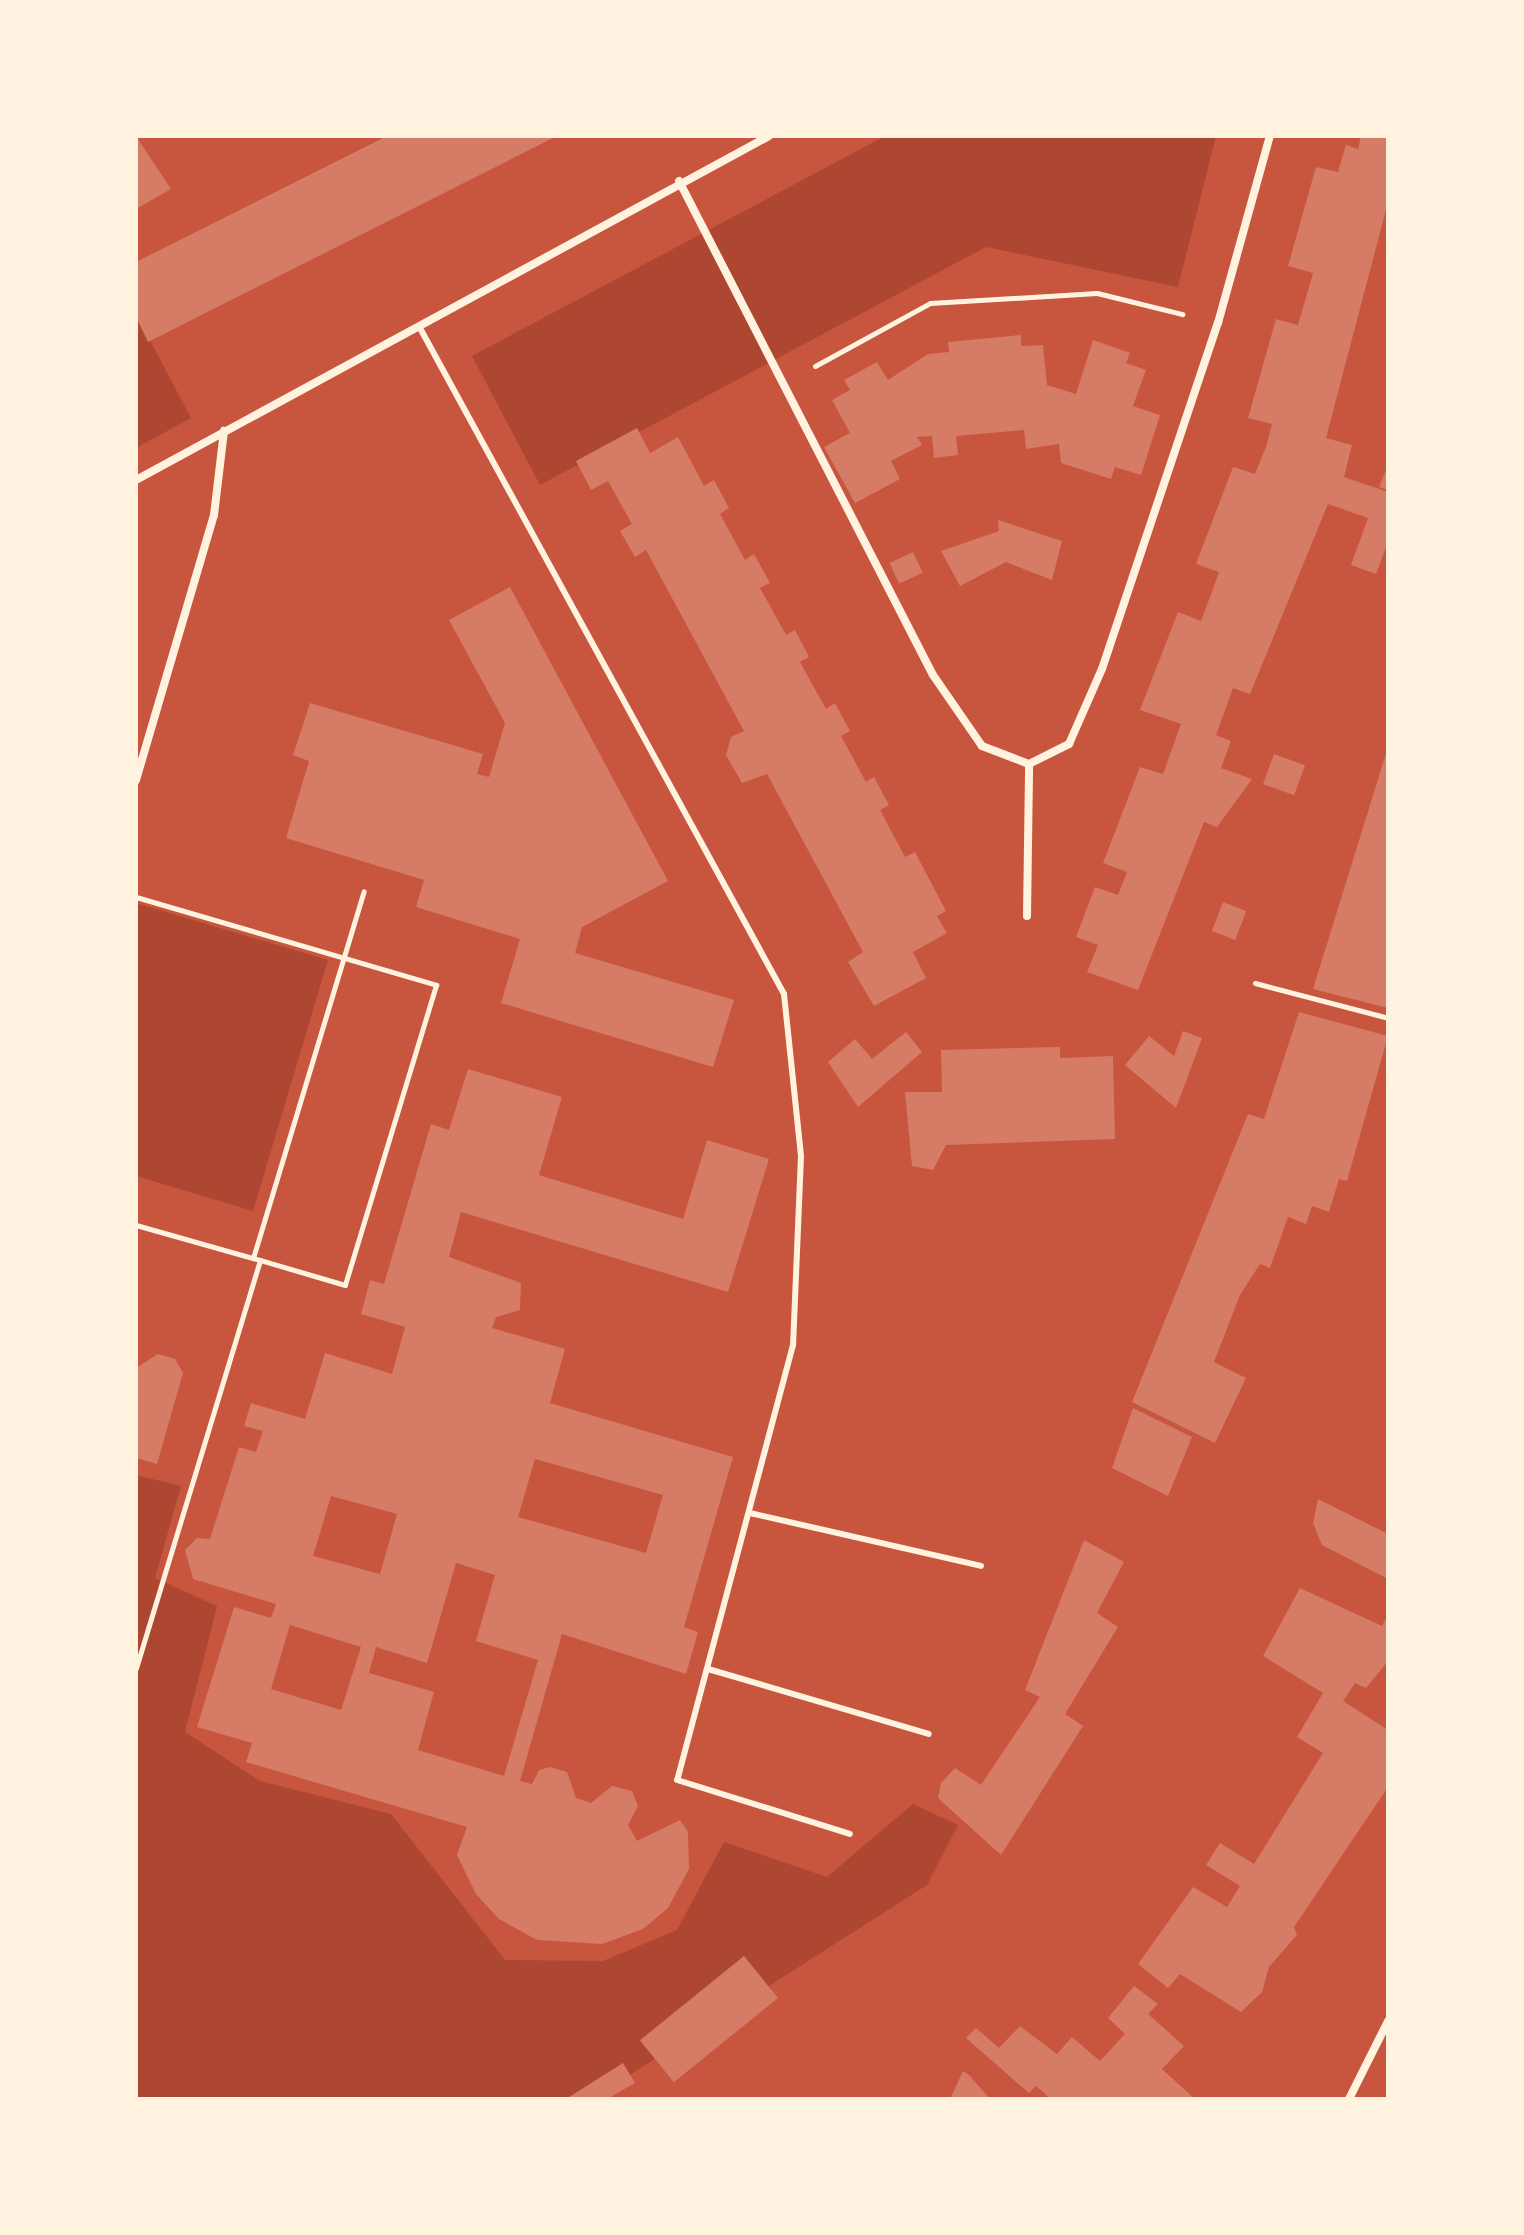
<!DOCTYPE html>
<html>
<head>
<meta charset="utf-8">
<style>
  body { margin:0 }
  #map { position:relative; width:1524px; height:2235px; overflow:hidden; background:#c8553d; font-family:"Asap Condensed",sans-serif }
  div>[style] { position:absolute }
  .green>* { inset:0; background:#ae4732 }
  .building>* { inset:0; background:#d67c66; transform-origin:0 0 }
  .path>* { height:5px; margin:-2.5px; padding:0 2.5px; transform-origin:2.5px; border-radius:2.5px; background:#fff3e0 }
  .service>* { height:6px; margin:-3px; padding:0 3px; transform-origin:3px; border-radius:3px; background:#fff3e0 }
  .minor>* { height:8px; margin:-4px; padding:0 4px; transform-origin:4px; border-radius:4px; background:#fff3e0 }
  span { translate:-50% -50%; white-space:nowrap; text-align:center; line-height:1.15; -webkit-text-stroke:6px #fff3e0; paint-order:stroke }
  .frame { position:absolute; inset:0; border:138px solid #fff3e0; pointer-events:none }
</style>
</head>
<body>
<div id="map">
  <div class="green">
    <i style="clip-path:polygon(885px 136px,1216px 136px,1178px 287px,986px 247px,540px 485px,472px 356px)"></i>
    <i style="clip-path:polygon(136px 314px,191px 418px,136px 448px)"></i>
    <i style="clip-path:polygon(136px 903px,328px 960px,253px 1211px,136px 1176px)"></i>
    <i style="clip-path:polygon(136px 1475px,181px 1486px,155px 1578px,217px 1606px,185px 1732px,260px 1781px,391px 1814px,505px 1960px,603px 1961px,677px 1930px,724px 1842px,827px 1877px,913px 1804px,958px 1825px,927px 1885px,592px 2099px,136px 2099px)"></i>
  </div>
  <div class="building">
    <i style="clip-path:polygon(136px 136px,171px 189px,136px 209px)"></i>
    <i style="clip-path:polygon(387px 136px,557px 136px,148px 342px,136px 317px,136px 262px)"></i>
    <i style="clip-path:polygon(1361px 136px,1388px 136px,1388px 202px,1326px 438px,1352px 445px,1344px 477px,1388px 492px,1388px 542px,1376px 574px,1351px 565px,1368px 518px,1328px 504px,1250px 694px,1233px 688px,1216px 735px,1231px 741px,1221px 768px,1252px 779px,1217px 827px,1204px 822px,1138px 990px,1087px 972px,1098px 945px,1076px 937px,1095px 887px,1118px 895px,1127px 872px,1103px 863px,1140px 767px,1163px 774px,1181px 724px,1140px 710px,1178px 612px,1201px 621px,1210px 597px,1219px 572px,1196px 564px,1233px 467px,1255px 474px,1266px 447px,1272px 424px,1248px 418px,1276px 319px,1298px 325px,1313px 273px,1288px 266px,1316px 167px,1338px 172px,1346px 145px,1358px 149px)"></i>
    <i style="clip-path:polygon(1021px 335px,1021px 346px,1043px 345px,1047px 385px,1076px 394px,1093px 340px,1130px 353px,1126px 363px,1146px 370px,1133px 406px,1160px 415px,1141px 475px,1115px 467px,1111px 479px,1061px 463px,1059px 444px,1026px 449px,1024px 430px,956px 436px,958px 455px,934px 458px,932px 436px,917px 437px,922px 445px,891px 461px,900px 479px,855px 503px,824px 447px,850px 433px,832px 400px,850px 390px,844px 380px,877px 362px,888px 380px,928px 354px,949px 352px,948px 342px)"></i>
    <i style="clip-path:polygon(637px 428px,650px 453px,678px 437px,704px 486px,714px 480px,729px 508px,720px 514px,745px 560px,754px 554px,770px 583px,760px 588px,786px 635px,795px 630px,809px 657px,800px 662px,826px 709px,835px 703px,850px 731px,841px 736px,866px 782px,874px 777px,889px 805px,880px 810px,905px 857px,915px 852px,946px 911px,937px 916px,947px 933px,913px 952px,926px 978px,874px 1006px,848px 962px,863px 952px,767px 774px,742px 783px,726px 755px,731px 737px,744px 731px,646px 550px,635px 557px,620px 531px,632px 524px,608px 481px,591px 490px,576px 461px)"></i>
    <i style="clip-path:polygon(1388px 465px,1388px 490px,1379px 487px)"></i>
    <i style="clip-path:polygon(998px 520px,1062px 541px,1052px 580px,1006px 562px,960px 586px,941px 551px,999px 531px)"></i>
    <i style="left:913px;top:552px;width:23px;height:26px;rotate:65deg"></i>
    <i style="clip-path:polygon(510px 587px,668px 881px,582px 927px,575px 953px,734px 1000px,713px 1067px,501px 1003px,520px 939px,416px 907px,424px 880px,286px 838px,309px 761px,293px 755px,310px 703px,483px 754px,477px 774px,489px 777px,505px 723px,449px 620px)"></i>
    <i style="clip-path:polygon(1388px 747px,1388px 1008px,1313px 989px)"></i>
    <i style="left:1274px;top:754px;width:33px;height:32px;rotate:20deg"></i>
    <i style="left:1223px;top:902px;width:25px;height:31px;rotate:21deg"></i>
    <i style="clip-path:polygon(1299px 1012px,1388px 1036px,1347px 1181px,1339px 1179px,1329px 1212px,1312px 1206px,1306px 1224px,1288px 1217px,1270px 1268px,1260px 1264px,1240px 1295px,1214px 1362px,1246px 1378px,1215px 1443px,1132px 1402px,1248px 1114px,1264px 1119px)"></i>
    <i style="clip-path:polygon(1183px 1031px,1202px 1038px,1176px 1108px,1125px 1065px,1149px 1036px,1174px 1056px)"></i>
    <i style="clip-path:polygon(906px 1032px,922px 1052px,858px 1107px,828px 1062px,855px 1039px,872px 1059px)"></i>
    <i style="clip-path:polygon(1060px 1047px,1060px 1058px,1113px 1056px,1115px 1139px,946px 1145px,933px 1170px,912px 1166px,905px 1092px,942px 1092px,941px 1050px)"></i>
    <i style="clip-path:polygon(evenodd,468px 1069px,562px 1097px,539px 1175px,683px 1219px,707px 1140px,769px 1159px,728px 1292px,461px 1212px,449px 1257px,521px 1283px,520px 1310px,496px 1317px,492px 1328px,565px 1349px,550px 1403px,733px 1457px,684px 1627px,698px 1632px,686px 1674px,562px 1634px,520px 1781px,532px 1784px,539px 1770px,550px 1767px,567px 1772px,576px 1798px,591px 1803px,612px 1786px,632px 1791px,638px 1806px,628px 1825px,637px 1841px,680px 1820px,688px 1832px,689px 1869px,668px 1908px,643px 1929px,602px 1944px,537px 1940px,499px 1919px,476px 1894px,457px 1855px,467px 1827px,246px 1762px,252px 1743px,197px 1727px,234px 1607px,271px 1618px,276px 1604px,193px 1579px,185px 1550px,197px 1538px,210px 1539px,239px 1447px,256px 1452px,263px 1431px,244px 1426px,251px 1403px,305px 1419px,325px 1353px,392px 1374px,405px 1327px,361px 1314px,370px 1280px,384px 1284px,431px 1124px,449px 1130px,468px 1069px,535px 1459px,663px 1495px,646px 1553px,518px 1517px,535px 1459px,468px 1069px,331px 1496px,397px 1514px,380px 1574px,313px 1556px,331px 1496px,468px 1069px,456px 1563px,495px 1575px,476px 1641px,538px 1660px,504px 1776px,418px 1750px,434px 1692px,369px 1673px,376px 1647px,427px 1663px,456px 1563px,468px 1069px,290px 1625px,361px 1647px,341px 1710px,271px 1689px,290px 1625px)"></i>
    <i style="clip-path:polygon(158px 1354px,175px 1359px,183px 1373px,157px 1464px,136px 1458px,136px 1368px)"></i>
    <i style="clip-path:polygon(1133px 1408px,1192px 1437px,1168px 1496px,1112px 1468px)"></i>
    <i style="clip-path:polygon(1318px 1499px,1388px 1534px,1388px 1579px,1322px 1545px,1313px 1523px)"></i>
    <i style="clip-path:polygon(1084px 1540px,1124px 1562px,1097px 1613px,1118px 1627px,1065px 1714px,1083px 1726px,1001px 1855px,938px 1798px,941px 1783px,955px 1768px,981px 1785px,1040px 1697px,1025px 1690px)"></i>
    <i style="clip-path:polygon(1300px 1588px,1382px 1626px,1388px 1615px,1388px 1661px,1366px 1688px,1355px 1683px,1343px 1701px,1388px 1730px,1388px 1787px,1294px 1927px,1297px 1935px,1269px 1967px,1262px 1992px,1241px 2012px,1180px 1974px,1168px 1988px,1138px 1964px,1193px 1887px,1227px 1907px,1240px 1886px,1206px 1865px,1220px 1843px,1254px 1864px,1323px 1753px,1297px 1737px,1323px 1693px,1263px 1656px)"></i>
    <i style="left:744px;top:1956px;width:54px;height:134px;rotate:51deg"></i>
    <i style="clip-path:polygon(1134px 1986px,1158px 2004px,1148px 2014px,1184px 2046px,1162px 2069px,1195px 2099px,1051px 2099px,1036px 2086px,1029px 2093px,966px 2038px,976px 2028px,999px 2048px,1020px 2026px,1057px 2054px,1072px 2037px,1100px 2061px,1125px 2034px,1108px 2018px)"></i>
    <i style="clip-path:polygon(623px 2063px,635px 2083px,607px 2099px,566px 2099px)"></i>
    <i style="clip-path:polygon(963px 2071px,969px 2075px,990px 2099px,950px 2099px)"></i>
  </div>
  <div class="path">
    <i style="left:815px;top:366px;width:131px;rotate:-28.7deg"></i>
    <i style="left:930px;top:303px;width:167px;rotate:-3.4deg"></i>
    <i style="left:1097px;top:293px;width:88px;rotate:13.9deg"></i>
    <i style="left:136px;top:897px;width:313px;rotate:16.3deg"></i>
    <i style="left:436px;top:985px;width:313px;rotate:106.9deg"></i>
    <i style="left:345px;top:1285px;width:89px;rotate:-163.6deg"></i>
    <i style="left:1255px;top:983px;width:138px;rotate:14.7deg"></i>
    <i style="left:136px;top:1225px;width:129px;rotate:15.8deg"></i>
    <i style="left:260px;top:1260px;width:427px;rotate:106.9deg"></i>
    <i style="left:253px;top:1258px;width:383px;rotate:-73.2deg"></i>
  </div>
  <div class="service">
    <i style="left:420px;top:328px;width:759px;rotate:61.34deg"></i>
    <i style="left:784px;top:994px;width:163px;rotate:84deg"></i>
    <i style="left:801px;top:1156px;width:189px;rotate:92.4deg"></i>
    <i style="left:793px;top:1345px;width:450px;rotate:104.9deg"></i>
    <i style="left:677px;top:1780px;width:181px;rotate:17.3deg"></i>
    <i style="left:750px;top:1513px;width:237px;rotate:12.9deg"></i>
    <i style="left:708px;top:1669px;width:230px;rotate:16.4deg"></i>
  </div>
  <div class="minor">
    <i style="left:679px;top:181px;width:555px;rotate:62.79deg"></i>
    <i style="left:933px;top:675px;width:86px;rotate:55.4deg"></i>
    <i style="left:982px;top:746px;width:50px;rotate:21deg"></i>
    <i style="left:1029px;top:764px;width:45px;rotate:-26.6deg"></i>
    <i style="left:1069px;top:744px;width:82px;rotate:-66.3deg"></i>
    <i style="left:1102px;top:669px;width:365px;rotate:-71.5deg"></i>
    <i style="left:1218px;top:323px;width:194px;rotate:-74.5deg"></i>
    <i style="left:136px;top:480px;width:720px;rotate:-28.52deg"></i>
    <i style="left:136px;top:780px;width:276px;rotate:-73.6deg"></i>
    <i style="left:214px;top:515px;width:85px;rotate:-83.2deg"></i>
    <i style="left:1027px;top:916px;width:152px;rotate:-89.2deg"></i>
    <i style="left:1349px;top:2099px;width:87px;rotate:-63.4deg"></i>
  </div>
  <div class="frame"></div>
</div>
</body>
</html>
